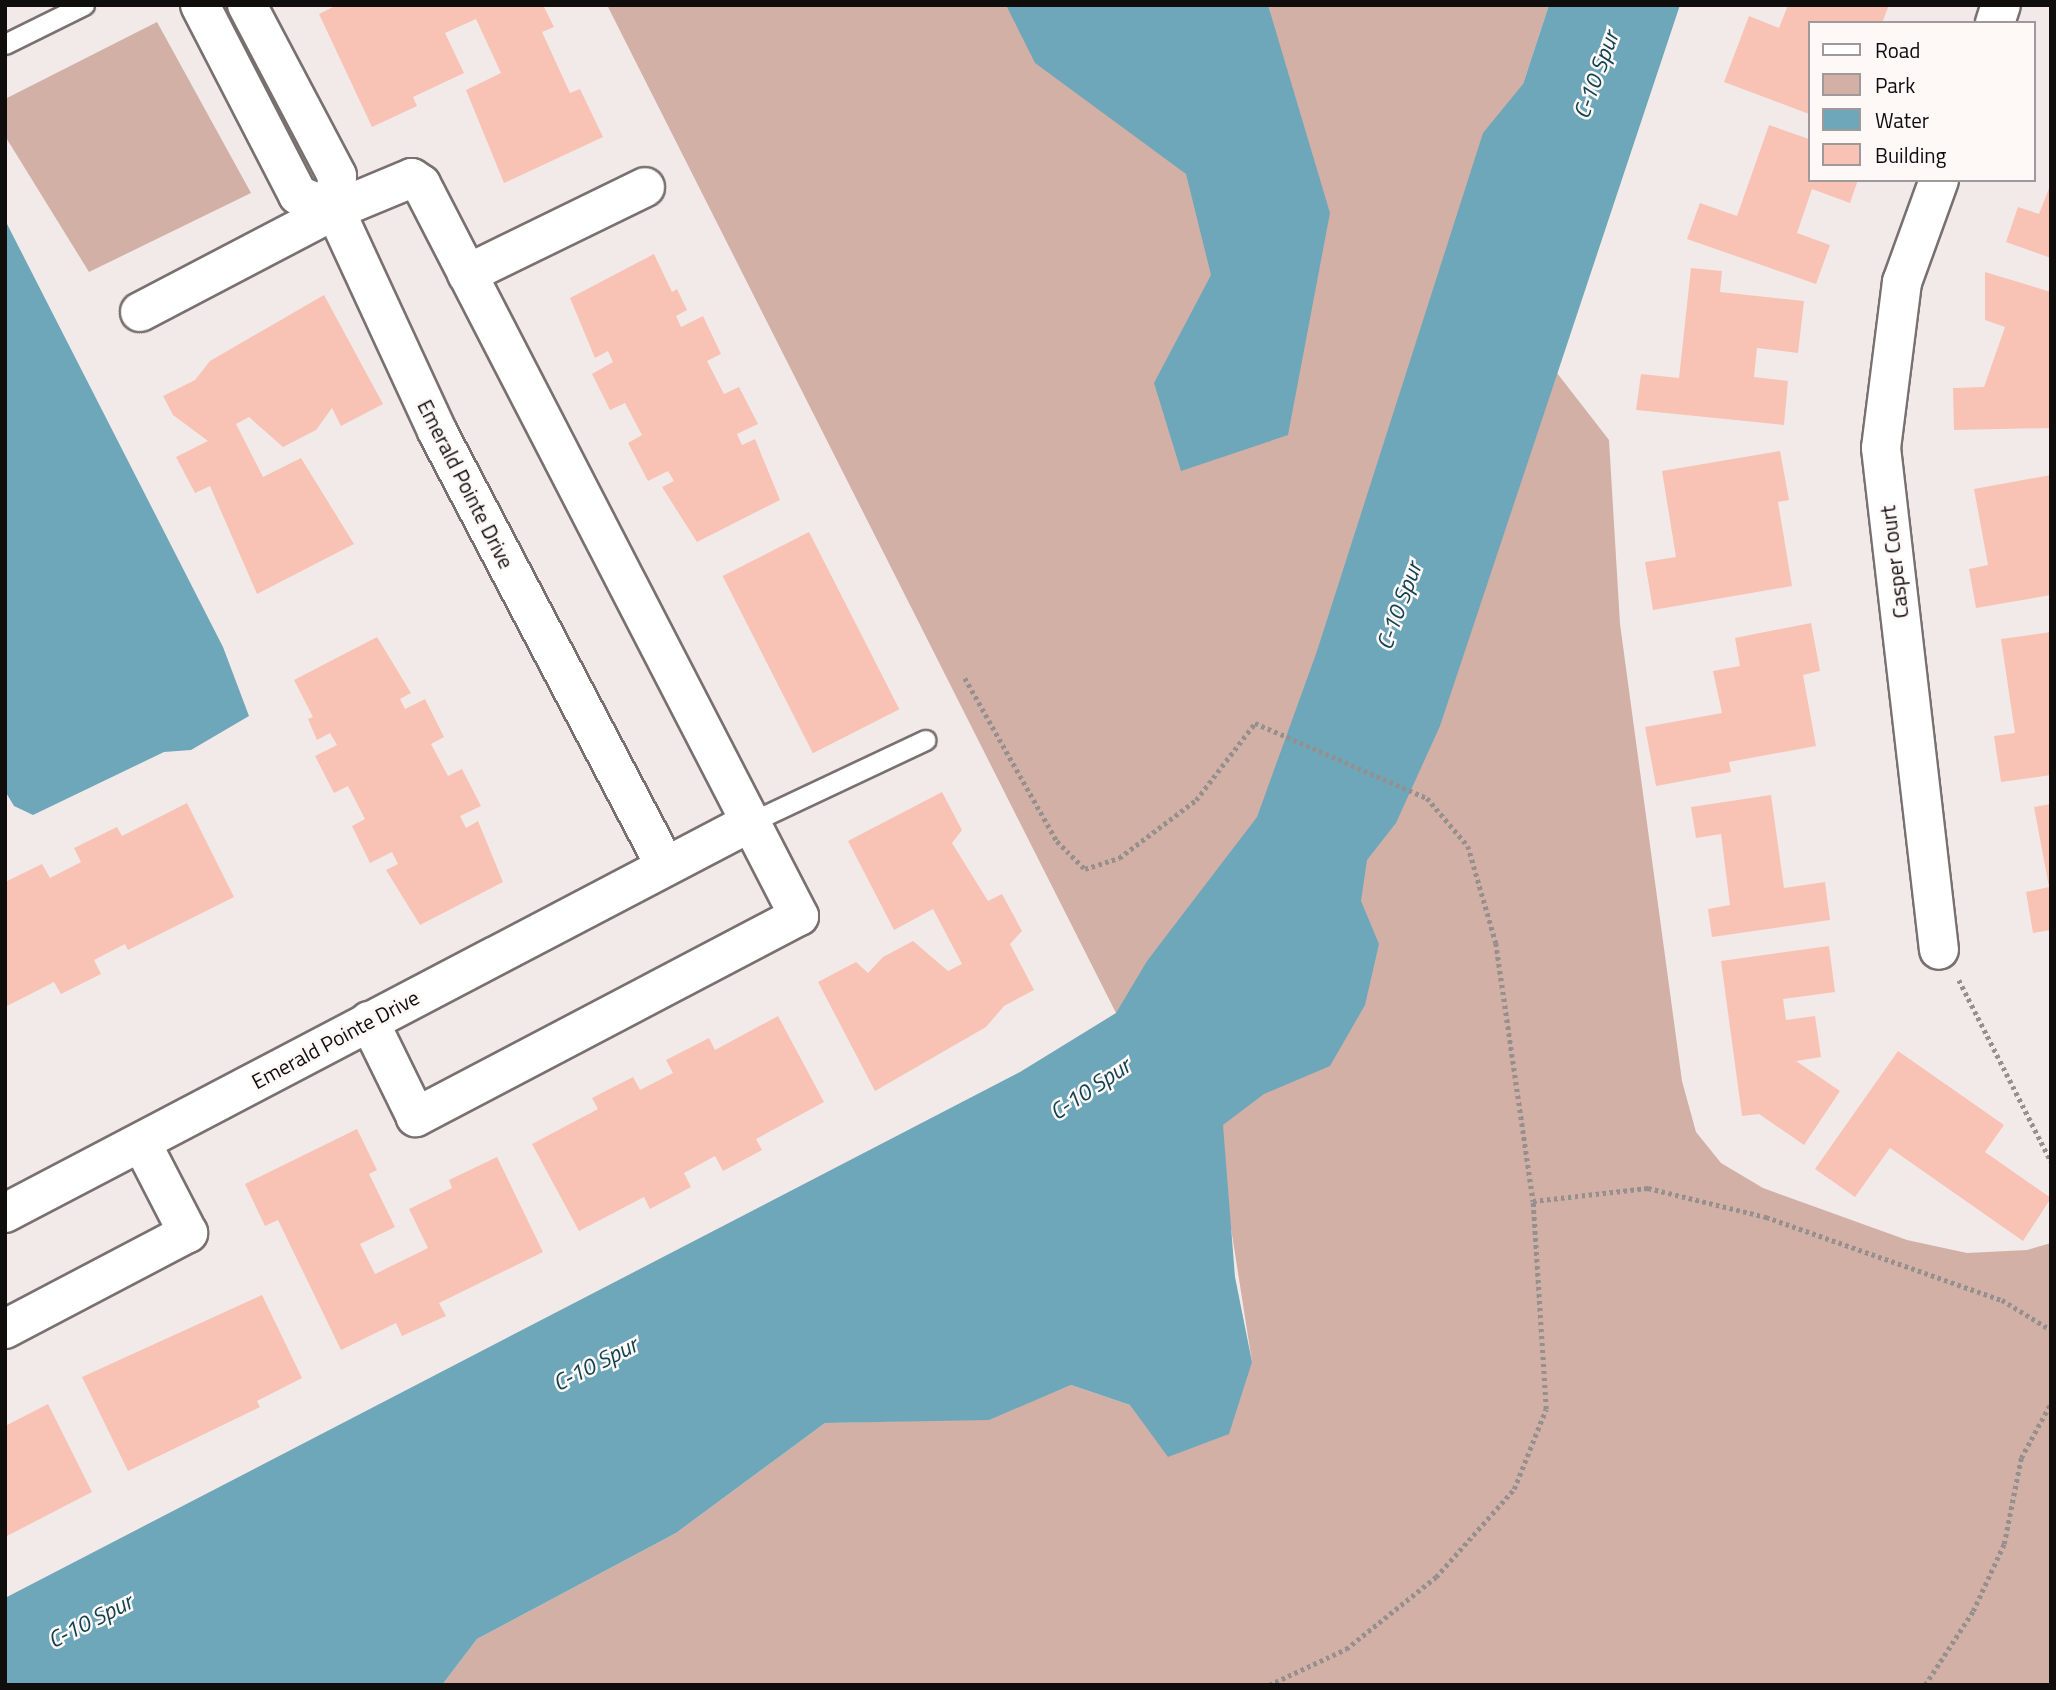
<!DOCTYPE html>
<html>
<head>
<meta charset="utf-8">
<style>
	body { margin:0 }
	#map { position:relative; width:2056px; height:1690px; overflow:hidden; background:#f2eae8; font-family:"Titillium Web",sans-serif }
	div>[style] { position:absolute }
	.green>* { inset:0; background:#d2b0a6 }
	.water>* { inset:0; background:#6fa7ba }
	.building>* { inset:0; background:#f8c3b4; transform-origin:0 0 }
	.path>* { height:4.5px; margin-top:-2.25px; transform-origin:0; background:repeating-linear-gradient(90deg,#958f8e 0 3.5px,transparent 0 7px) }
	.roads { filter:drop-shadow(2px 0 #78716f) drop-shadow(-2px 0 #78716f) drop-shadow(0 2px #78716f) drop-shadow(0 -2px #78716f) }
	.service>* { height:19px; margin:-9.5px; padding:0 9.5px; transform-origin:9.5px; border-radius:9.5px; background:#fff }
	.minor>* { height:38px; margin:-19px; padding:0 19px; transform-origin:19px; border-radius:19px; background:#fff }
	span { translate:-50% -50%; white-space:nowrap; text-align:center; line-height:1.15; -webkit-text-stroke:5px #fef8f6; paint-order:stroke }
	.street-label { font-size:21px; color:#100d0d }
	.water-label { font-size:23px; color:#104351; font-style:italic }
	.frame { position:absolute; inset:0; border:7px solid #100d0d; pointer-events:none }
	.legend { position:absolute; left:1808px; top:21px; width:228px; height:161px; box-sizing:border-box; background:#fef8f6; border:2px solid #9f9a99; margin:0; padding:9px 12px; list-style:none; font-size:21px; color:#100d0d }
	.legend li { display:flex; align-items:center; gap:14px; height:35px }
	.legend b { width:35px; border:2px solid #9f9a99 }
</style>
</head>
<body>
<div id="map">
	<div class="green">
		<i style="clip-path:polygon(607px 5px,1549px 5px,1523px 84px,1557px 373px,1609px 440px,1620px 624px,1682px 1081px,1696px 1132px,1721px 1163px,1763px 1188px,1907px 1240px,1967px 1253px,2027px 1250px,2051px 1243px,2051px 1685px,442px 1685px,477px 1639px,676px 1533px,825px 1423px,989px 1419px,1071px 1385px,1130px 1405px,1252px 1362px,1228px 1209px,1116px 1013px)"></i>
		<i style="clip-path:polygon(157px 22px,251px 193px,89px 272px,5px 136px,5px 99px)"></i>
	</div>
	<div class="water">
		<i style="clip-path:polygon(1006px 5px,1268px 5px,1330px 213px,1288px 435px,1181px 471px,1154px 383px,1211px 275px,1186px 174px,1035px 63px)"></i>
		<i style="clip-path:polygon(1549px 5px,1680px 5px,1440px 726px,1396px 823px,1367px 860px,1361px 901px,1379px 944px,1365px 1005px,1330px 1066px,1264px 1094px,1223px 1125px,1235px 1277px,1252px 1362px,1229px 1434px,1168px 1457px,1130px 1405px,1071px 1385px,989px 1420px,825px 1423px,676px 1533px,477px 1639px,442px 1685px,5px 1685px,5px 1598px,1020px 1072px,1116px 1013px,1147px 961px,1257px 817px,1317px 651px,1483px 133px,1523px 84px)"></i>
		<i style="clip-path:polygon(5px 220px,223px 647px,249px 716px,191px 750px,164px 752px,33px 815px,14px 806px,5px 791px)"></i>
	</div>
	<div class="building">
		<i style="clip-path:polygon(337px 5px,543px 5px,554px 27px,542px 32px,570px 93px,580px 89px,603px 137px,504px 183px,466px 90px,501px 73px,476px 19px,445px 33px,464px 73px,413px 97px,417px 106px,372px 127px,319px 14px)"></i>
		<i style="clip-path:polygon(1788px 5px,1889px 5px,1882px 23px,1809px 23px,1809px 114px,1724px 82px,1749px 16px,1779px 28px)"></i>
		<i style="clip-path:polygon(1769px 125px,1809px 139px,1809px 180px,1858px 180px,1850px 203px,1812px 189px,1797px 233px,1830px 245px,1816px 284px,1687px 239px,1700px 203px,1737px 216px)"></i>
		<i style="clip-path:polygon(2051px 183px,2051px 258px,2006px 242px,2018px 207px,2039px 214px)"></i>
		<i style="clip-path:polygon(654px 254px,672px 292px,677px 289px,687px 310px,676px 316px,681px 327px,703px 316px,721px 354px,707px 361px,724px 394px,739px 387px,758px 424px,737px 434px,742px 445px,755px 439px,780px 500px,697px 542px,662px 487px,674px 481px,668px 471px,648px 481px,628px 443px,642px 435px,625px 403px,610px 410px,592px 374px,613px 362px,608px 351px,595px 358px,570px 298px)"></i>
		<i style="clip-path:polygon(1691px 268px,1722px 271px,1720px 292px,1804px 301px,1798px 353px,1757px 348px,1754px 377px,1788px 381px,1784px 425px,1636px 410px,1641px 374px,1679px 378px)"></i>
		<i style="clip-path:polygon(1985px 272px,2051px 292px,2051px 428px,1954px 430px,1953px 388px,1984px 387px,2005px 327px,1985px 320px)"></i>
		<i style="clip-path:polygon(324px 295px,383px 404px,341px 426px,332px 408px,316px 430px,283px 447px,249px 417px,236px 424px,263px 477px,301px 458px,354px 544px,257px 594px,210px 486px,195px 493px,176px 457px,208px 441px,173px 415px,163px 396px,195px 380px,210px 361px)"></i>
		<i style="clip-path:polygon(1780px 451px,1789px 500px,1778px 502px,1792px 586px,1653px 610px,1645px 562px,1676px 557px,1662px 471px)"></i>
		<i style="clip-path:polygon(2051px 475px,2051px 595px,1976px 608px,1969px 569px,1988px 565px,1974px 489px)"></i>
		<i style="left:809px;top:532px;width:199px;height:97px;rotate:63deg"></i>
		<i style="clip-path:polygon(1811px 623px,1820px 671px,1803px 675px,1816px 746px,1729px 762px,1731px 772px,1656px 786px,1645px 727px,1722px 713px,1713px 671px,1740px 666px,1735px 638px)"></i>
		<i style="clip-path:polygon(2051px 632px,2051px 775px,2001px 782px,1994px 736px,2015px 733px,2001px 639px)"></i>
		<i style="clip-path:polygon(377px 637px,411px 693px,400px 699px,405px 709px,425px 699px,444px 737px,431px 744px,448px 776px,462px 769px,481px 806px,460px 816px,466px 828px,478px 821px,503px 882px,420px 925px,386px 870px,398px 864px,392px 852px,370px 863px,352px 826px,365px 819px,348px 786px,334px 793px,315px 756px,337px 745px,330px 733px,317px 740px,308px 719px,313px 717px,294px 680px)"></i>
		<i style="clip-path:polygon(942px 792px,962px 830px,952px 843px,988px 901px,1002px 894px,1022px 931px,1010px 944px,1034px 990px,1004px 1006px,986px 1027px,875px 1091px,818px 982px,856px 962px,868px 973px,883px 957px,913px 941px,948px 971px,962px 964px,933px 909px,894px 930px,848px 841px)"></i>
		<i style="clip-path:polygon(1771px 795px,1784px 888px,1825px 882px,1830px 920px,1712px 937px,1708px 909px,1730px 905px,1721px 834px,1696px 838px,1691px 807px)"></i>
		<i style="clip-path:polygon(187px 803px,234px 897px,128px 950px,125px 944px,94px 960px,101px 974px,61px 994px,54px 982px,5px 1007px,5px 882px,42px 864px,50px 878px,81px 862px,74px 848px,117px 827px,122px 836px)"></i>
		<i style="clip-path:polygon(2051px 804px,2051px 930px,2033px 933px,2026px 892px,2049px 887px,2034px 807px)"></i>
		<i style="clip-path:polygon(1829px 946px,1835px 992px,1783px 999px,1786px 1020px,1815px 1016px,1821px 1057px,1796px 1061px,1840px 1091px,1804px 1145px,1759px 1114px,1742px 1116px,1721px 961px)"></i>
		<i style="clip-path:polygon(778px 1016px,824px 1102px,756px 1139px,762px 1150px,723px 1171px,715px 1156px,684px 1173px,691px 1187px,650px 1209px,644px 1197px,579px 1231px,532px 1144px,598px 1109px,592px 1098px,633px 1077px,640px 1090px,673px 1073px,666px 1060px,709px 1038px,715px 1050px)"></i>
		<i style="clip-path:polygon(1898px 1051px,2004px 1125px,1985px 1152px,2051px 1198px,2023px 1241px,1890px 1148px,1855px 1197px,1815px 1169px)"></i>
		<i style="clip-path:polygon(357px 1129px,377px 1170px,369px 1174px,395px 1227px,360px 1244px,375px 1274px,428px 1248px,409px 1209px,452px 1188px,449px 1180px,497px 1157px,543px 1252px,439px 1303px,446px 1316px,402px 1336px,396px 1323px,341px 1350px,278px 1220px,265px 1226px,245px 1184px)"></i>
		<i style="clip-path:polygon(262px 1295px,302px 1378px,257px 1401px,260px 1407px,128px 1471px,82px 1377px)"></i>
		<i style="clip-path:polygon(48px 1404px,92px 1492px,5px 1537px,5px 1426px)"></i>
	</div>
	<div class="path">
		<i style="left:965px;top:678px;width:187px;rotate:60.6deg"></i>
		<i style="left:1057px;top:841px;width:40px;rotate:45deg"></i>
		<i style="left:1085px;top:869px;width:36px;rotate:-18deg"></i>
		<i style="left:1119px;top:858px;width:96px;rotate:-37deg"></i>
		<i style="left:1196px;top:800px;width:97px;rotate:-52.5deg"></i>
		<i style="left:1255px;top:723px;width:188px;rotate:23.6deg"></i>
		<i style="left:1427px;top:798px;width:63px;rotate:49.5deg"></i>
		<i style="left:1468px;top:846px;width:101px;rotate:73.9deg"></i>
		<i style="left:1496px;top:943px;width:261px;rotate:81.8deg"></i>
		<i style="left:1533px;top:1201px;width:116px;rotate:-6.4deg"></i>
		<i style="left:1648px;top:1188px;width:122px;rotate:13.8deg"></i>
		<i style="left:1766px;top:1217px;width:250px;rotate:19.4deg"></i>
		<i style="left:2002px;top:1300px;width:57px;rotate:31.5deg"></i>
		<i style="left:1959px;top:980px;width:203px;rotate:63.1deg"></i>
		<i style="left:1269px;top:1685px;width:85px;rotate:-25.1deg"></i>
		<i style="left:1346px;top:1649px;width:115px;rotate:-38.7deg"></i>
		<i style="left:1436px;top:1577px;width:118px;rotate:-48.4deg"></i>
		<i style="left:1514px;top:1489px;width:86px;rotate:-68.2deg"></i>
		<i style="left:1546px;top:1409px;width:208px;rotate:-93.6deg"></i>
		<i style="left:1925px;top:1685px;width:88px;rotate:-57deg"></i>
		<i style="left:1973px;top:1611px;width:74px;rotate:-65.2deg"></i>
		<i style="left:2004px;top:1544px;width:88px;rotate:-78.8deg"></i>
		<i style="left:2021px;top:1458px;width:63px;rotate:-61.4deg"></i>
	</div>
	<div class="roads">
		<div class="service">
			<i style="left:5px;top:44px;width:88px;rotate:-26.3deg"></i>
			<i style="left:749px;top:823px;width:195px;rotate:-25.2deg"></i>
		</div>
		<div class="minor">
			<i style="left:200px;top:5px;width:214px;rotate:62.7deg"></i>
			<i style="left:298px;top:195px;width:40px;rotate:22deg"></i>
			<i style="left:247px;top:5px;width:193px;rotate:62.2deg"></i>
			<i style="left:337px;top:176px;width:34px;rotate:93deg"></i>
			<i style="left:335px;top:210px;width:243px;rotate:65.2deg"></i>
			<i style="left:437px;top:431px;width:490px;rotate:62.3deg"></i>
			<i style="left:1995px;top:23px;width:19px;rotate:-72deg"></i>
			<i style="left:1939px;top:180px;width:109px;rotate:109.9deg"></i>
			<i style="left:1902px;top:282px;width:167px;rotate:97.2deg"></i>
			<i style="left:1881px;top:448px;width:505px;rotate:83.41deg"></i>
			<i style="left:467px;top:274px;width:198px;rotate:-26deg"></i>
			<i style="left:140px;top:312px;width:220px;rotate:-27.6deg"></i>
			<i style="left:335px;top:210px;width:83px;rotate:-22.6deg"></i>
			<i style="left:412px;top:178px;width:11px;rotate:34deg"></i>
			<i style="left:421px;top:184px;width:824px;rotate:62.69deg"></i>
			<i style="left:799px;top:916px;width:433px;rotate:152.3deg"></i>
			<i style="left:416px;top:1117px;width:107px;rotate:-116.1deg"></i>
			<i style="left:5px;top:1213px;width:840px;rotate:-27.66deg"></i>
			<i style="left:5px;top:1329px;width:207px;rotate:-27.7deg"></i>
			<i style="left:188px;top:1233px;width:102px;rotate:-117.3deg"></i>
		</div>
	</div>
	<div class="street-label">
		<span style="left:466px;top:484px;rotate:63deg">Emerald Pointe Drive</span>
		<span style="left:1894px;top:562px;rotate:-97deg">Casper Court</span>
		<span style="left:335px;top:1039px;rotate:-28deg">Emerald Pointe Drive</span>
	</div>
	<div class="water-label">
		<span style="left:1596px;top:75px;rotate:-70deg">C-10 Spur</span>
		<span style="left:1399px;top:606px;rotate:-70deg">C-10 Spur</span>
		<span style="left:1090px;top:1089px;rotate:-34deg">C-10 Spur</span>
		<span style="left:595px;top:1364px;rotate:-27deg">C-10 Spur</span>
		<span style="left:90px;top:1621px;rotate:-27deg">C-10 Spur</span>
	</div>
	<div class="frame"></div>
	<ul class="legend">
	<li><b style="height:9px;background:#fff"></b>Road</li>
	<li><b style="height:19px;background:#d2b0a6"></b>Park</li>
	<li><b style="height:19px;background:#6fa7ba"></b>Water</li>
	<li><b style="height:19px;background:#f8c3b4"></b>Building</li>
	</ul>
</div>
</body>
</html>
